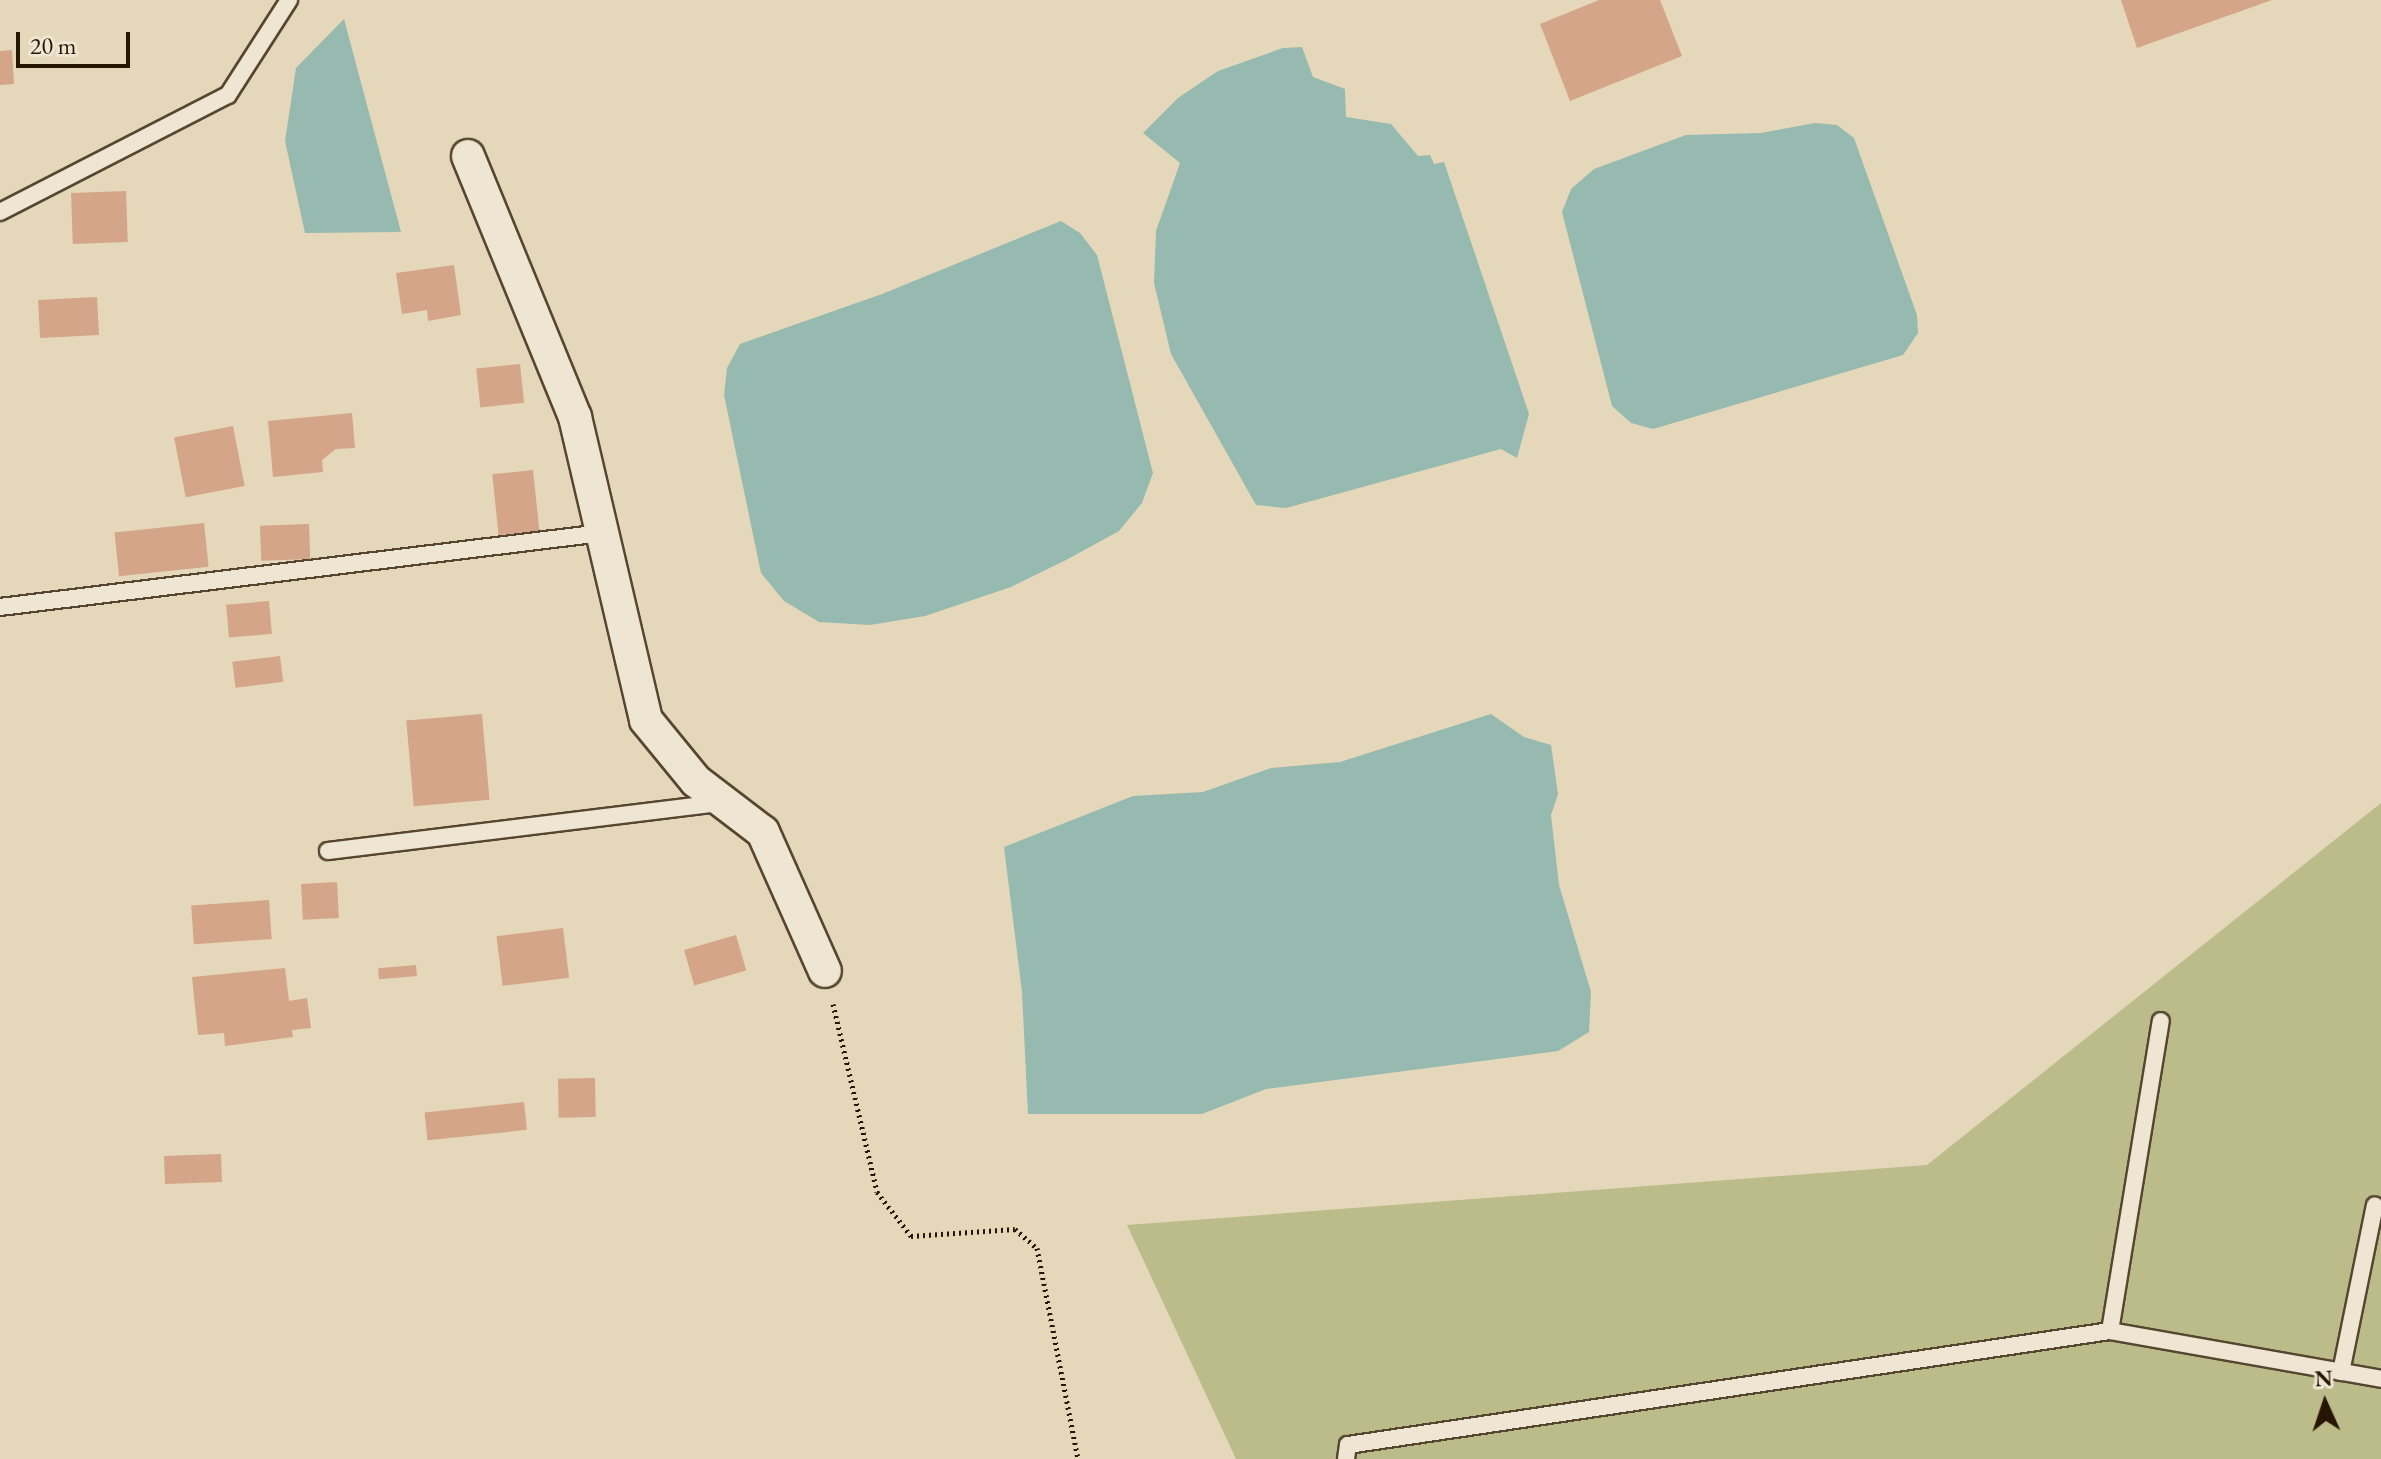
<!DOCTYPE html>
<html>
<head>
<meta charset="utf-8">
<style>
	body { margin:0 }
	#map { position:relative; width:2381px; height:1459px; overflow:hidden; background:#e5d7ba; font-family:"EB Garamond",serif }
	div>[style] { position:absolute }
	.green>* { inset:0; background:#bcbc8b }
	.water>* { inset:0; background:#96bab0 }
	.building>* { inset:0; background:#d4a588; transform-origin:0 0 }
	.path>* { height:5px; margin-top:-2.5px; transform-origin:0; background:repeating-linear-gradient(90deg,#261601 0 2px,transparent 0 6px) }
	.roads { filter:drop-shadow(2px 0 #56462f) drop-shadow(-2px 0 #56462f) drop-shadow(0 2px #56462f) drop-shadow(0 -2px #56462f) }
	.lane>* { height:16px; margin:-8px; padding:0 8px; transform-origin:8px; border-radius:8px; background:#eee5d2 }
	.street>* { height:32px; margin:-16px; padding:0 16px; transform-origin:16px; border-radius:16px; background:#eee5d2 }
	span { translate:-50% -50%; white-space:nowrap; text-align:center; line-height:1.15; -webkit-text-stroke:7px #eee5d2; paint-order:stroke }
	.north { position:absolute; left:2285px; top:1363px; width:80px; height:80px; -webkit-text-stroke:6px #eee5d2; paint-order:stroke; rotate:357deg; font-size:22px; font-weight:700; line-height:32px; text-align:center; color:#261601 }
	.north::after { content:''; display:block; margin:auto; width:28px; height:36px; background:#261601; clip-path:polygon(50% 0,100% 100%,50% 72%,0 100%) }
	.scale { position:absolute; left:16px; top:32px; width:114px; height:36px; box-sizing:border-box; border:4px solid #261601; border-top:0; padding-left:10px; font-size:24px; line-height:28px; white-space:nowrap; color:#261601; -webkit-text-stroke:6px #eee5d2; paint-order:stroke }
</style>
</head>
<body>
<div id="map">
	<div class="green">
		<i style="clip-path:polygon(2381px 803px,2381px 1459px,1236px 1459px,1127px 1225px,1927px 1165px)"></i>
	</div>
	<div class="water">
		<i style="clip-path:polygon(344px 19px,401px 232px,305px 233px,285px 141px,296px 68px)"></i>
		<i style="clip-path:polygon(1302px 47px,1313px 77px,1345px 89px,1346px 117px,1391px 124px,1418px 156px,1430px 155px,1434px 164px,1444px 162px,1529px 414px,1517px 458px,1501px 449px,1286px 508px,1256px 505px,1171px 354px,1154px 283px,1156px 231px,1180px 163px,1143px 133px,1178px 98px,1218px 71px,1283px 48px)"></i>
		<i style="clip-path:polygon(1815px 123px,1837px 125px,1854px 138px,1917px 315px,1918px 333px,1903px 355px,1653px 429px,1631px 423px,1612px 406px,1562px 212px,1571px 189px,1594px 169px,1686px 135px,1761px 133px)"></i>
		<i style="clip-path:polygon(1061px 221px,1080px 233px,1097px 255px,1153px 473px,1142px 503px,1119px 531px,1068px 559px,1011px 587px,925px 616px,870px 625px,819px 622px,784px 601px,761px 573px,724px 395px,727px 368px,740px 344px,882px 294px)"></i>
		<i style="clip-path:polygon(1491px 714px,1524px 737px,1551px 745px,1558px 794px,1551px 815px,1559px 885px,1591px 992px,1589px 1032px,1558px 1051px,1266px 1089px,1202px 1114px,1028px 1114px,1022px 992px,1004px 847px,1133px 796px,1203px 792px,1271px 768px,1340px 762px)"></i>
	</div>
	<div class="building">
		<i style="clip-path:polygon(1599px 0,1660px 0,1682px 56px,1570px 101px,1540px 24px)"></i>
		<i style="clip-path:polygon(2121px 0,2272px 0,2137px 48px)"></i>
		<i style="clip-path:polygon(12px 50px,14px 84px,0 85px,0 51px)"></i>
		<i style="left:126px;top:191px;width:51px;height:55px;rotate:88deg"></i>
		<i style="clip-path:polygon(454px 265px,461px 315px,428px 321px,427px 310px,402px 314px,396px 273px)"></i>
		<i style="left:97px;top:297px;width:38px;height:59px;rotate:87deg"></i>
		<i style="left:520px;top:364px;width:39px;height:44px;rotate:84deg"></i>
		<i style="clip-path:polygon(352px 413px,355px 448px,336px 449px,322px 460px,323px 472px,273px 477px,268px 421px)"></i>
		<i style="left:233px;top:426px;width:61px;height:60px;rotate:79deg"></i>
		<i style="left:533px;top:470px;width:61px;height:41px;rotate:84deg"></i>
		<i style="left:204px;top:523px;width:44px;height:90px;rotate:84deg"></i>
		<i style="left:309px;top:524px;width:35px;height:49px;rotate:88deg"></i>
		<i style="left:269px;top:601px;width:33px;height:43px;rotate:85deg"></i>
		<i style="left:280px;top:656px;width:26px;height:48px;rotate:83deg"></i>
		<i style="left:482px;top:714px;width:86px;height:76px;rotate:85deg"></i>
		<i style="left:337px;top:882px;width:36px;height:36px;rotate:87deg"></i>
		<i style="left:269px;top:900px;width:39px;height:78px;rotate:86deg"></i>
		<i style="left:563px;top:928px;width:50px;height:67px;rotate:83deg"></i>
		<i style="left:736px;top:935px;width:37px;height:54px;rotate:74deg"></i>
		<i style="left:416px;top:965px;width:11px;height:38px;rotate:85deg"></i>
		<i style="clip-path:polygon(285px 968px,289px 1001px,307px 998px,311px 1028px,292px 1030px,293px 1037px,225px 1046px,224px 1033px,198px 1035px,192px 977px)"></i>
		<i style="left:595px;top:1078px;width:39px;height:37px;rotate:89deg"></i>
		<i style="left:524px;top:1102px;width:28px;height:100px;rotate:84deg"></i>
		<i style="left:221px;top:1154px;width:28px;height:57px;rotate:88deg"></i>
	</div>
	<div class="path">
		<i style="left:833px;top:1004px;width:193px;rotate:76.8deg"></i>
		<i style="left:877px;top:1192px;width:56px;rotate:52.3deg"></i>
		<i style="left:911px;top:1236px;width:104px;rotate:-3.9deg"></i>
		<i style="left:1015px;top:1229px;width:29px;rotate:41deg"></i>
		<i style="left:1037px;top:1248px;width:215px;rotate:79deg"></i>
	</div>
	<div class="roads">
		<div class="lane">
			<i style="left:0;top:212px;width:256px;rotate:-27.2deg"></i>
			<i style="left:228px;top:95px;width:113px;rotate:-57.3deg"></i>
			<i style="left:0;top:607px;width:607px;rotate:-7.01deg"></i>
			<i style="left:328px;top:851px;width:394px;rotate:-7deg"></i>
			<i style="left:2110px;top:1331px;width:314px;rotate:-80.7deg"></i>
			<i style="left:2341px;top:1372px;width:170px;rotate:-78.5deg"></i>
			<i style="left:1346px;top:1459px;width:14px;rotate:-82deg"></i>
			<i style="left:1348px;top:1445px;width:770px;rotate:-8.51deg"></i>
			<i style="left:2110px;top:1331px;width:275px;rotate:10deg"></i>
		</div>
		<div class="street">
			<i style="left:468px;top:156px;width:282px;rotate:67.7deg"></i>
			<i style="left:575px;top:417px;width:311px;rotate:76.8deg"></i>
			<i style="left:646px;top:720px;width:79px;rotate:50.7deg"></i>
			<i style="left:696px;top:781px;width:84px;rotate:37.3deg"></i>
			<i style="left:763px;top:832px;width:152px;rotate:66deg"></i>
		</div>
	</div>
	<div class="north">N</div>
	<div class="scale">20 m</div>
</div>
</body>
</html>
